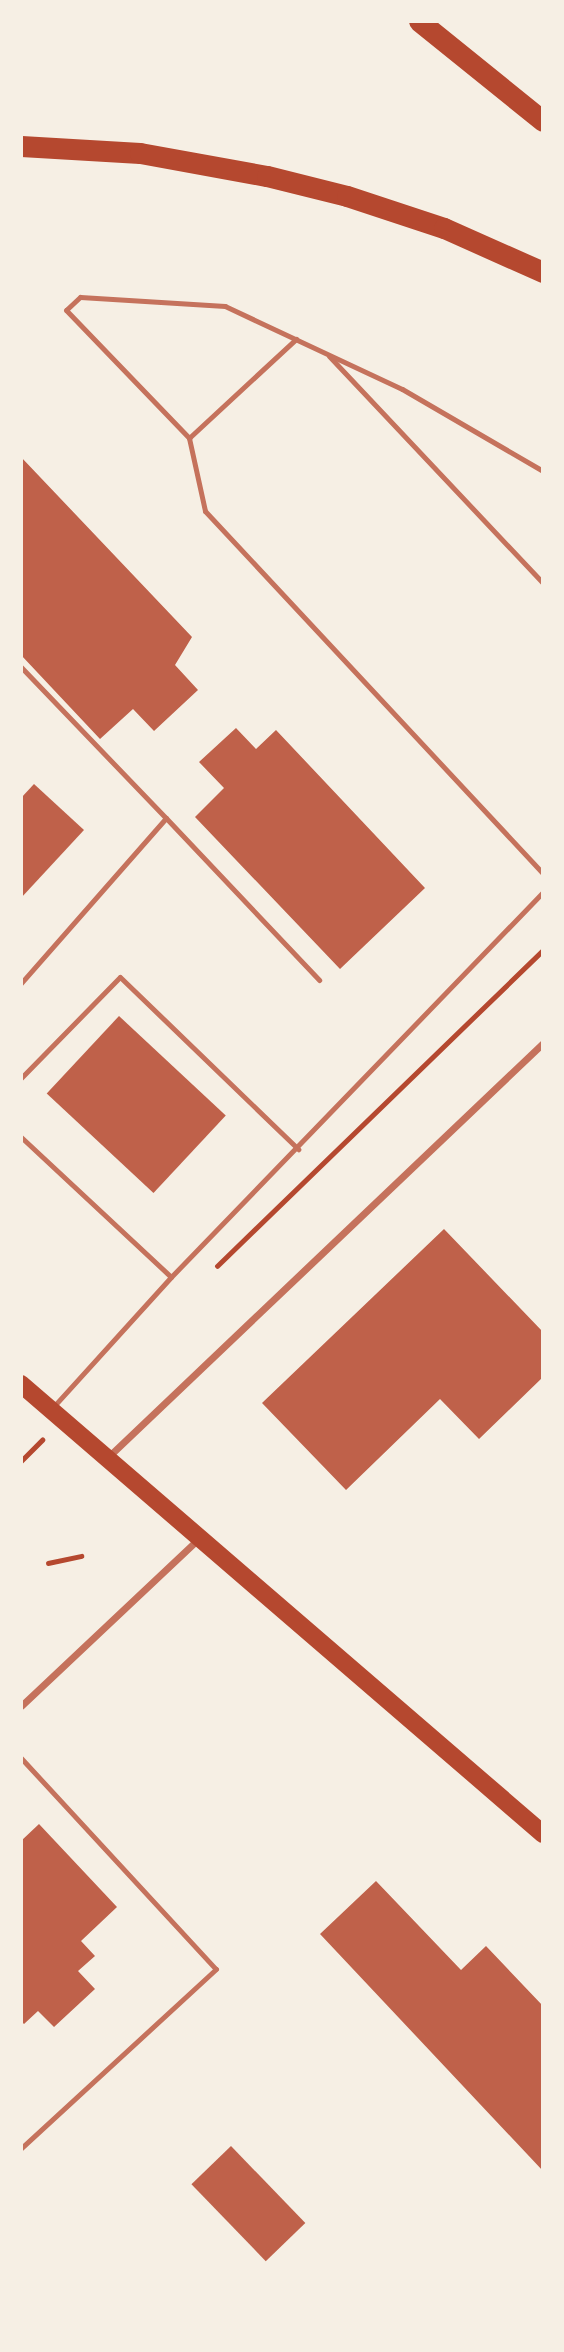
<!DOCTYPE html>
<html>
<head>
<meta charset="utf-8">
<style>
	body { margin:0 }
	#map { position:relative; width:564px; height:2352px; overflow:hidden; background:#f6efe4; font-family:Figtree,sans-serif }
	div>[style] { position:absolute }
	.building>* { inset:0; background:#bf614a; transform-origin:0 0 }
	.path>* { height:4.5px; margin:-2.25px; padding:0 2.25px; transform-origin:2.25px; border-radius:2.25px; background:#b5482f }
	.service>* { height:5px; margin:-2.5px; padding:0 2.5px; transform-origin:2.5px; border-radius:2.5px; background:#c5725c }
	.minor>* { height:7px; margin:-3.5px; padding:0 3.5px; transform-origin:3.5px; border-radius:3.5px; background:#c5725c }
	.primary>* { height:18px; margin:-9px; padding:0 9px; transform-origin:9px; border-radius:9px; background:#b5482f }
	.motorway>* { height:21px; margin:-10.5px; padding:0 10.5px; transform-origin:10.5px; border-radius:10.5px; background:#b5482f }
	span { translate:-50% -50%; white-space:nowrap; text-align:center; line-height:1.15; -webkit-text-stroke:7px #f6efe4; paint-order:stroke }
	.frame { position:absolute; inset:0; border:23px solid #f6efe4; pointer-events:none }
</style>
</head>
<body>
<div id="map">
	<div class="building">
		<i style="clip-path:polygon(21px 457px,192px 637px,175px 665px,198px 690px,154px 731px,133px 709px,100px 739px,21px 655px)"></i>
		<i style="clip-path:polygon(236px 728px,256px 749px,276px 730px,425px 888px,340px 969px,195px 817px,224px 788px,199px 762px)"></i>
		<i style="clip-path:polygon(34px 784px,84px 830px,21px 898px,21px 798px)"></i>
		<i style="left:119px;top:1016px;width:146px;height:106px;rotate:43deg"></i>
		<i style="clip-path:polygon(444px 1229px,543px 1332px,543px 1377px,479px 1439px,440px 1399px,346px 1490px,262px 1403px)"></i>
		<i style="clip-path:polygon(39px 1824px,117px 1907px,81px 1941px,95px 1956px,78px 1971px,95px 1989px,54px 2027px,38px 2011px,24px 2024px,21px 2021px,21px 1841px)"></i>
		<i style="clip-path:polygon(376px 1881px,461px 1970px,486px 1946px,543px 2006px,543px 2171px,320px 1934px)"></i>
		<i style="left:231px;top:2146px;width:107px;height:55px;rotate:46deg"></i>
	</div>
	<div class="path">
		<i style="left:217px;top:1266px;width:454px;rotate:-44.1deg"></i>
		<i style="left:21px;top:1461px;width:30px;rotate:-45deg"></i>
		<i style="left:48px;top:1563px;width:34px;rotate:-12deg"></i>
	</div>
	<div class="service">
		<i style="left:329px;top:356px;width:312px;rotate:46.7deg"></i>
		<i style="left:189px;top:438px;width:146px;rotate:-42.8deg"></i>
		<i style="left:543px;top:471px;width:163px;rotate:-149.8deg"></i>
		<i style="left:402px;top:389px;width:195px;rotate:-154.9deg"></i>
		<i style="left:225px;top:306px;width:145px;rotate:-176.4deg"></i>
		<i style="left:80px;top:297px;width:19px;rotate:137deg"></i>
		<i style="left:66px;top:310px;width:178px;rotate:46.1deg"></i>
		<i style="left:189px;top:438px;width:75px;rotate:77.6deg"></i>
		<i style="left:205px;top:511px;width:496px;rotate:47deg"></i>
		<i style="left:21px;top:667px;width:209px;rotate:46.2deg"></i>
		<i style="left:166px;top:818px;width:220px;rotate:131.3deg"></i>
		<i style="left:166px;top:818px;width:223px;rotate:46.6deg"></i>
		<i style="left:21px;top:1078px;width:141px;rotate:-45.6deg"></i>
		<i style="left:120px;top:977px;width:248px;rotate:44deg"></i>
		<i style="left:21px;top:1137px;width:205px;rotate:43deg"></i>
		<i style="left:171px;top:1277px;width:176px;rotate:132.2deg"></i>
		<i style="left:171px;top:1277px;width:535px;rotate:-45.98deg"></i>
		<i style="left:21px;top:1758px;width:287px;rotate:47.3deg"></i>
		<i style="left:216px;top:1969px;width:265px;rotate:137.4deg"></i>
	</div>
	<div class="minor">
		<i style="left:107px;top:1458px;width:602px;rotate:-43.59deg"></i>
		<i style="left:21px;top:1706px;width:245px;rotate:-43.3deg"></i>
	</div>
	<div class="primary">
		<i style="left:21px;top:1384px;width:689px;rotate:40.76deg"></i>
	</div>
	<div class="motorway">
		<i style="left:419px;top:21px;width:159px;rotate:38.9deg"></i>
		<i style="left:21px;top:146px;width:119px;rotate:3.4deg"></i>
		<i style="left:140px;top:153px;width:129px;rotate:10.3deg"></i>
		<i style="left:267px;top:176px;width:82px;rotate:14deg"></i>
		<i style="left:347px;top:196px;width:102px;rotate:18.3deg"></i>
		<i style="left:444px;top:228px;width:108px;rotate:24deg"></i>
	</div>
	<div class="frame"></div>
</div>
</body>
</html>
